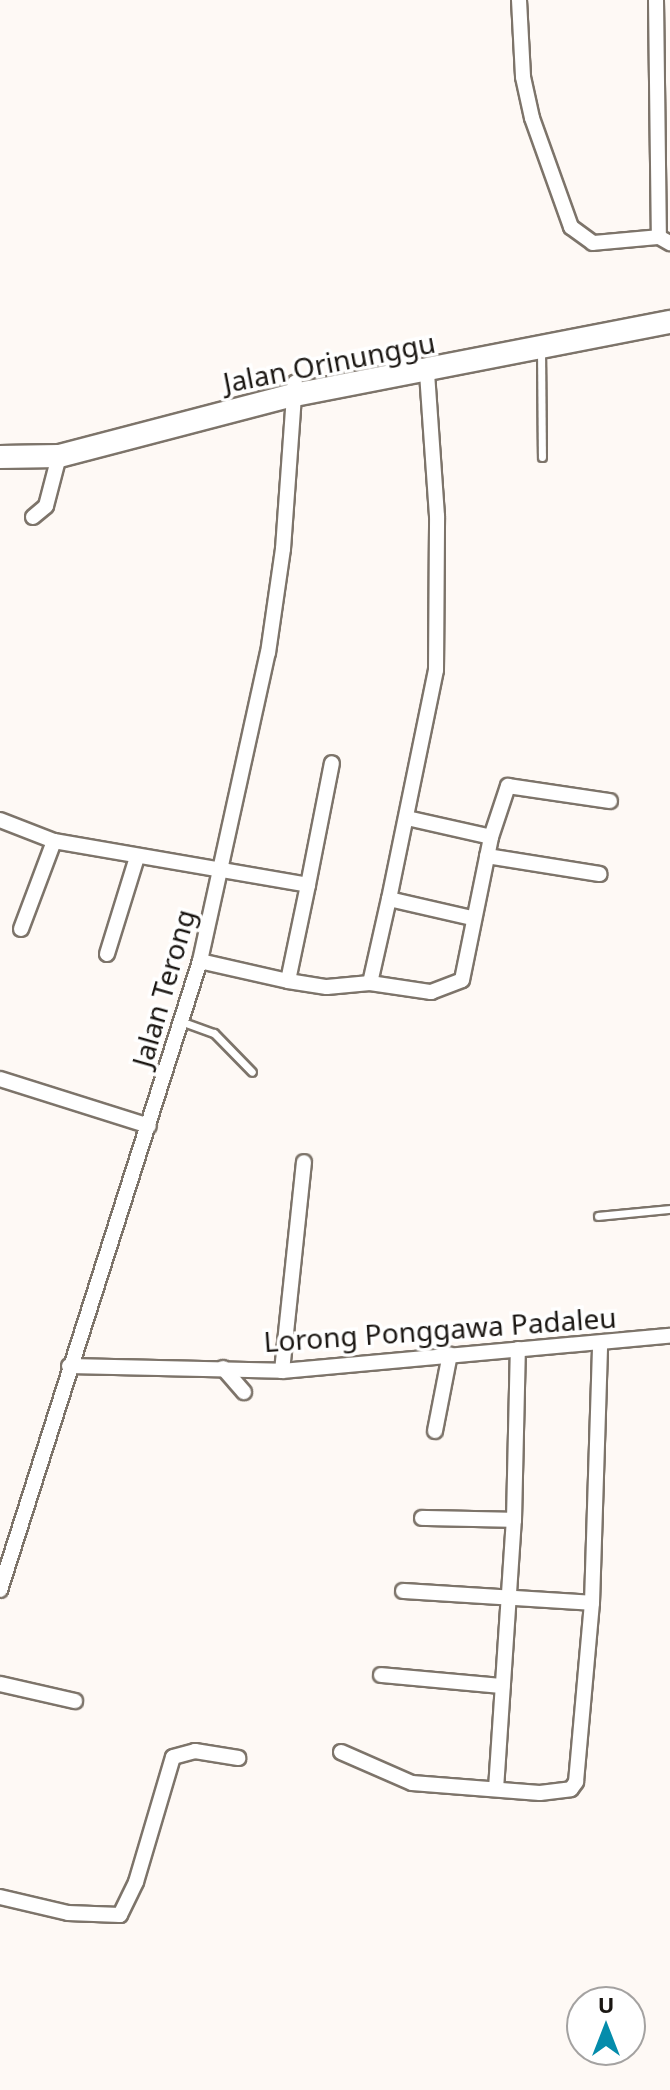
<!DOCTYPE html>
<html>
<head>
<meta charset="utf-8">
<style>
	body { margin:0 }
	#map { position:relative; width:670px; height:2090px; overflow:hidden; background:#fef9f5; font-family:"Noto Sans",sans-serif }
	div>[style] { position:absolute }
	.roads { filter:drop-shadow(2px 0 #7d746a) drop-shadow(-2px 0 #7d746a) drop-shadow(0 2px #7d746a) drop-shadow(0 -2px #7d746a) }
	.lane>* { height:7px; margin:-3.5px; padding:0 3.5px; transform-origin:3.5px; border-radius:3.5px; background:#fff }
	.street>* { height:14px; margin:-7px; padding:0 7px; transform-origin:7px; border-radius:7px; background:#fff }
	.secondary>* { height:22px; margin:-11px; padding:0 11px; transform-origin:11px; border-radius:11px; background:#fff }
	span { translate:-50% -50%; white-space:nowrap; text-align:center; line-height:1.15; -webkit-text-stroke:7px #fff; paint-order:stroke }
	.street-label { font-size:28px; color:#1b1713 }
	.north { position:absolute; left:566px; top:1986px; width:80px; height:80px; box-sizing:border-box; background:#fff; border:2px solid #a4a2a1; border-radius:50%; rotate:0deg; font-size:22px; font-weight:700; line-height:32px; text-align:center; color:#1b1713 }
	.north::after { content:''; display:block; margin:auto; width:28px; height:36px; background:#048cab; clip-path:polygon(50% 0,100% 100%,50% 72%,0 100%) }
</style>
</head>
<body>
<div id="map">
	<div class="roads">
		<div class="lane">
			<i style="left:541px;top:349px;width:108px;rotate:89.5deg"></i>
			<i style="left:183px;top:1022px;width:33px;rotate:20deg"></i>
			<i style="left:214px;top:1033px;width:54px;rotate:45.7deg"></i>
			<i style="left:598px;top:1216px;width:72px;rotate:-5.6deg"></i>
		</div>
		<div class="street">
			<i style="left:519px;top:0;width:77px;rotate:87deg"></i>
			<i style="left:523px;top:77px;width:42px;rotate:77.6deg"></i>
			<i style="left:532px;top:118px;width:116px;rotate:70.3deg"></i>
			<i style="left:571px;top:227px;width:27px;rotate:36deg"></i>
			<i style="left:593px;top:243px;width:66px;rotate:-5.2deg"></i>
			<i style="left:656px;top:0;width:237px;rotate:89.3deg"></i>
			<i style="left:659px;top:237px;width:13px;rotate:29deg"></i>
			<i style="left:33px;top:517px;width:17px;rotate:-40deg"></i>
			<i style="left:46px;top:506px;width:52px;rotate:-75.4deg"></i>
			<i style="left:407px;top:818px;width:86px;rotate:12.7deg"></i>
			<i style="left:0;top:820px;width:58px;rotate:21.3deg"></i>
			<i style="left:54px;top:841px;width:258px;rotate:9.8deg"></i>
			<i style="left:308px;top:885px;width:98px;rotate:101.8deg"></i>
			<i style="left:288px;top:981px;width:90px;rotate:-167.2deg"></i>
			<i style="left:487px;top:856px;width:114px;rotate:9.1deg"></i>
			<i style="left:308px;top:885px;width:124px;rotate:-78.9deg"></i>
			<i style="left:389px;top:899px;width:85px;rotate:12.9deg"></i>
			<i style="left:21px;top:929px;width:94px;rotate:-69.4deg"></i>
			<i style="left:107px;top:954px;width:102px;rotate:-72.8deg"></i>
			<i style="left:288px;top:981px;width:39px;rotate:9deg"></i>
			<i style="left:327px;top:987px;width:43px;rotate:-5.3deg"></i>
			<i style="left:370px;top:983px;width:86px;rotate:-77.3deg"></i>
			<i style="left:389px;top:899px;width:234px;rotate:-78.4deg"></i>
			<i style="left:436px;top:670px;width:154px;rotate:-89.6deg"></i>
			<i style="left:437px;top:516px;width:143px;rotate:-94deg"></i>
			<i style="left:370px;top:983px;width:62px;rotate:8.4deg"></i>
			<i style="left:431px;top:992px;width:33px;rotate:-21deg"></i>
			<i style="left:462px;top:980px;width:146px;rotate:-78.5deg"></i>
			<i style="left:491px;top:837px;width:54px;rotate:-71.6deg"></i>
			<i style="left:508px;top:786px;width:103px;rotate:8.4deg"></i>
			<i style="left:0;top:1079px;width:156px;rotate:17.5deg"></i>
			<i style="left:69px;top:1366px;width:213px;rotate:1.3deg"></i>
			<i style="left:282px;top:1371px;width:390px;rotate:-5.2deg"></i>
			<i style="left:223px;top:1368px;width:32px;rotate:49deg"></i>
			<i style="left:282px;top:1371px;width:210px;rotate:-84deg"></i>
			<i style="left:435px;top:1431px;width:78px;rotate:-79deg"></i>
			<i style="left:422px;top:1518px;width:92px;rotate:1.2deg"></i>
			<i style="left:0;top:1590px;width:660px;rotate:-72.36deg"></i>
			<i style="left:200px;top:961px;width:315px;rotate:-77.6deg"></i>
			<i style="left:268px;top:653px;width:105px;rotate:-81.8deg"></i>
			<i style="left:283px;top:549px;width:167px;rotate:-85.9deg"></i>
			<i style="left:403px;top:1591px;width:189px;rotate:3.6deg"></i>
			<i style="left:381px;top:1675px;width:122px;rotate:5.2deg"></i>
			<i style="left:0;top:1684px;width:77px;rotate:12.8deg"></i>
			<i style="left:341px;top:1752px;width:77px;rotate:23.6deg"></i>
			<i style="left:412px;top:1783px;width:128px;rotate:4.5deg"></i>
			<i style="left:540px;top:1793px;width:31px;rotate:-7deg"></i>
			<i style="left:571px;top:1789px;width:9px;rotate:-54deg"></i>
			<i style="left:576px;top:1782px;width:180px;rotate:-84.9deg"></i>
			<i style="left:592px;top:1603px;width:260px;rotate:-88.2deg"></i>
			<i style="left:496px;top:1789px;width:270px;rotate:-86.2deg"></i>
			<i style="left:514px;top:1520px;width:171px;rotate:-88.7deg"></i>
			<i style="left:0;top:1897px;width:70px;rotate:13.2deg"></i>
			<i style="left:68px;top:1913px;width:52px;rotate:2.2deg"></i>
			<i style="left:120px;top:1915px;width:37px;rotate:-64deg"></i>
			<i style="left:136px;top:1882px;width:130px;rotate:-73.5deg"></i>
			<i style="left:173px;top:1757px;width:23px;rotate:-15deg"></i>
			<i style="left:195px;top:1751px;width:44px;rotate:9.2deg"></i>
		</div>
		<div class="secondary">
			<i style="left:0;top:457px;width:59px;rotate:-1deg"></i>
			<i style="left:59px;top:456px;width:243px;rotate:-14.6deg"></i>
			<i style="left:294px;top:395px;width:383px;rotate:-11deg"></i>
		</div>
	</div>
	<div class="street-label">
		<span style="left:329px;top:362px;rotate:-11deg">Jalan Orinunggu</span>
		<span style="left:163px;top:988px;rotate:-74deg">Jalan Terong</span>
		<span style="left:440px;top:1329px;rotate:-4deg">Lorong Ponggawa Padaleu</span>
	</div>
	<div class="north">U</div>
</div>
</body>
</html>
